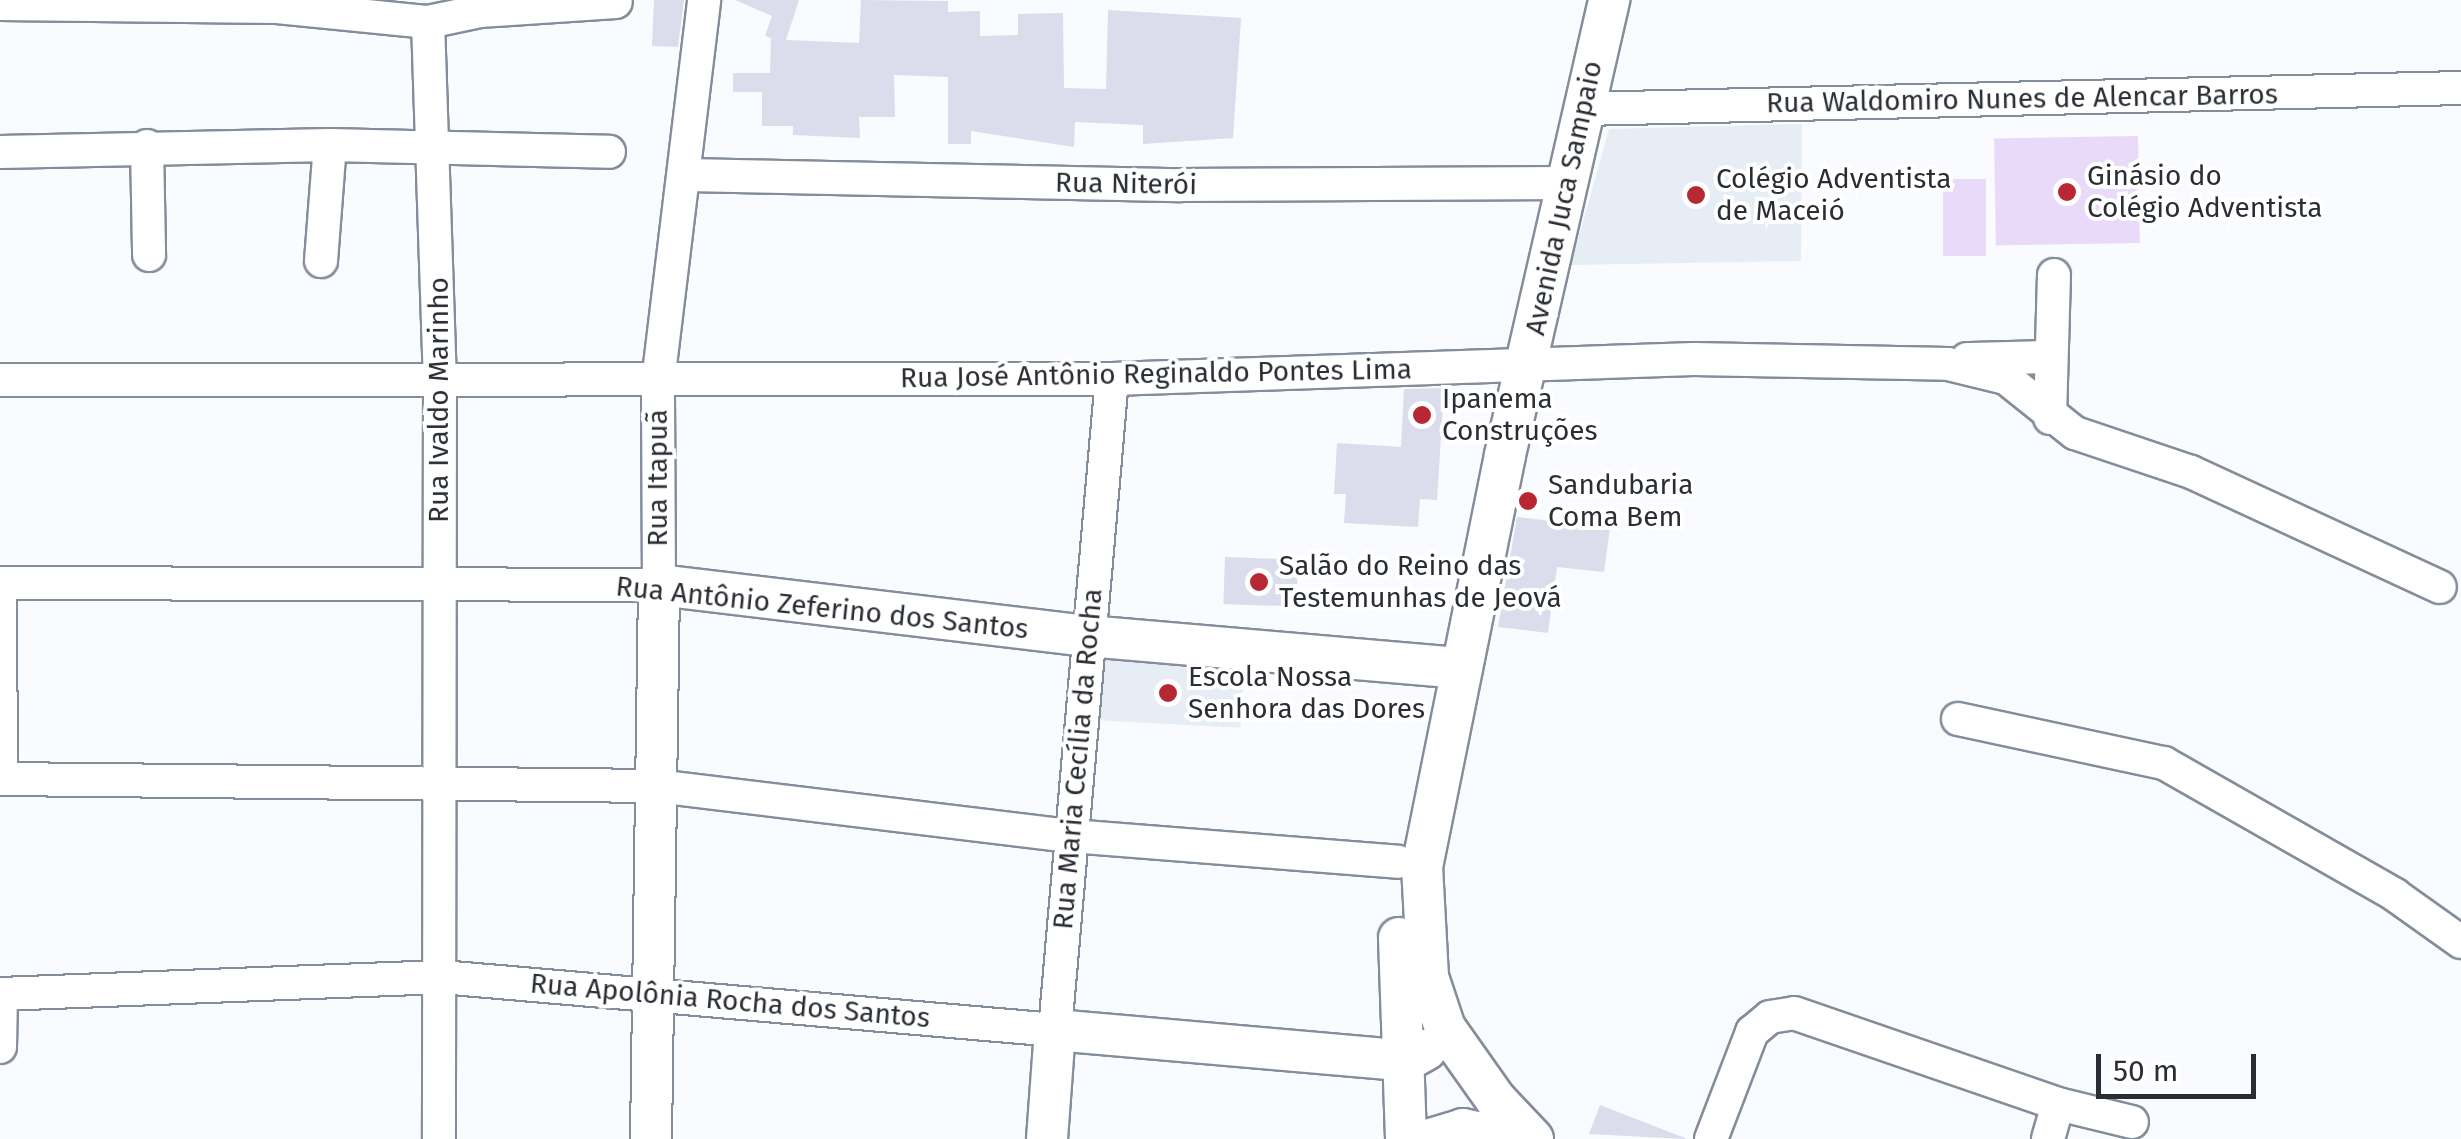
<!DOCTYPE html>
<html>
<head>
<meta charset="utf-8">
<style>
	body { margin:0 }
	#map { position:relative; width:2461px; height:1139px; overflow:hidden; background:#f9fbfe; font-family:"Fira Sans",sans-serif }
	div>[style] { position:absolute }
	.built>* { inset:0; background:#e7edf5; transform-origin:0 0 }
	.green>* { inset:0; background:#eadafa; transform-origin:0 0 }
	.building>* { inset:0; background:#dbdcec; transform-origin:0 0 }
	.roads { filter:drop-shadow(2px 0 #848d9a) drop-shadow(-2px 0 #848d9a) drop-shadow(0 2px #848d9a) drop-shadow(0 -2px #848d9a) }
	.minor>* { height:32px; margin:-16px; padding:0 16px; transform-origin:16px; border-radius:16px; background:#fff }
	.major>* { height:40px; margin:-20px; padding:0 20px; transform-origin:20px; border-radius:20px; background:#fff }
	.dots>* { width:28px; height:28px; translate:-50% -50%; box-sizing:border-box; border:5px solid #fff; border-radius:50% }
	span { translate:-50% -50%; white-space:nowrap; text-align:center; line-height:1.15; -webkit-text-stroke:8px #fff; paint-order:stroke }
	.street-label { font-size:28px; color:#2a2e34 }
	.poi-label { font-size:28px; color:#2a2e34 }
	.left { translate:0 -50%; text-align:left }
	.scale { position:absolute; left:2096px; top:1054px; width:160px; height:45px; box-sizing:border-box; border:5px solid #2a2e34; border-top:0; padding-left:12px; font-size:30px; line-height:35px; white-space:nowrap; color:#2a2e34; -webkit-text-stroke:8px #fff; paint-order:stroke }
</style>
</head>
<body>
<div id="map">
	<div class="built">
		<i style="clip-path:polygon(1802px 124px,1801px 261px,1571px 265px,1609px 129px)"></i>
		<i style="left:1096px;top:657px;width:148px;height:63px;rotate:3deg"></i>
	</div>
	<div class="green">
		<i style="left:2138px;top:136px;width:107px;height:144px;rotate:89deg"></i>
		<i style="left:1943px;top:179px;width:43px;height:77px"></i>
	</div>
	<div class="building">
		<i style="clip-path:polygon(654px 0,684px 0,678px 47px,652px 46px)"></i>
		<i style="clip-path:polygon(735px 0,799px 0,786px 40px,859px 43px,861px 0,948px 1px,948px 12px,980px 11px,980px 36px,1018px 35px,1018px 14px,1063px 13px,1064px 88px,1106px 89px,1108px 10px,1241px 18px,1233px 138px,1143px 144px,1143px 125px,1075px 122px,1074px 147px,971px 131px,971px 144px,948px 144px,948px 77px,894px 75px,895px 117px,859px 117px,860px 138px,793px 135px,793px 126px,762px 126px,762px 92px,733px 92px,733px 73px,770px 73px,771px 38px,765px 36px,772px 16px)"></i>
		<i style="clip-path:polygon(1444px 388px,1437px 500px,1420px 499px,1418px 527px,1344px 523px,1346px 494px,1334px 494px,1337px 443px,1401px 447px,1404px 389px)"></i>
		<i style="clip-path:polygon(1517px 517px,1610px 528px,1604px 572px,1557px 567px,1548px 633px,1498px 627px)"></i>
		<i style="left:1225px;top:557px;width:73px;height:47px;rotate:2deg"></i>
		<i style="clip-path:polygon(1600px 1105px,1685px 1138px,1685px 1139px,1589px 1134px)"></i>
	</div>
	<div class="roads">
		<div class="minor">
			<i style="left:0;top:4px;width:277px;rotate:0.6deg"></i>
			<i style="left:277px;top:7px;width:152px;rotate:5.7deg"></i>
			<i style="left:428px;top:22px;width:53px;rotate:-11.9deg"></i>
			<i style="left:480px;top:11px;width:136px;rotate:-3.8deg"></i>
			<i style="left:428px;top:22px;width:355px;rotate:88.1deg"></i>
			<i style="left:440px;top:377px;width:762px;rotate:90.08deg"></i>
			<i style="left:1583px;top:109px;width:878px;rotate:-1.37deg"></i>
			<i style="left:147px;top:146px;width:109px;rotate:88.9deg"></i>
			<i style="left:0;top:152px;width:330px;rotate:-1.2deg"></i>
			<i style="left:330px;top:145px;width:279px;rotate:1.4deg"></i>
			<i style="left:687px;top:175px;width:493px;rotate:1.2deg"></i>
			<i style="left:1180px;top:185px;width:386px;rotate:-0.3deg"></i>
			<i style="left:321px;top:261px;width:116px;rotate:-85.6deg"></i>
			<i style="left:1967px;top:359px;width:84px;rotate:-1.4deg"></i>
			<i style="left:0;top:380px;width:1112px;rotate:-0.05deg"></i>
			<i style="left:1112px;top:379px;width:582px;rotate:-1.97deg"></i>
			<i style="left:1694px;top:359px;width:254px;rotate:1.1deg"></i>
			<i style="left:1948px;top:364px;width:60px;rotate:13.6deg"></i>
			<i style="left:2006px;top:378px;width:88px;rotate:38.6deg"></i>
			<i style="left:2075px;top:433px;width:122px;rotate:18.6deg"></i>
			<i style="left:2191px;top:472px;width:274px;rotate:24.8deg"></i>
			<i style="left:2050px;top:418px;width:143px;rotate:-88.4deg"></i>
			<i style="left:0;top:583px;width:659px;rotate:0.17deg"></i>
			<i style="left:659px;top:585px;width:203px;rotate:-90.3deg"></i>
			<i style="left:658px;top:382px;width:385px;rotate:-83.1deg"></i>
			<i style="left:0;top:595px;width:184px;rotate:89.7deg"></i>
			<i style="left:1958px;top:719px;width:211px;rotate:12.1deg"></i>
			<i style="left:2164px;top:763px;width:266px;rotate:29.7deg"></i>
			<i style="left:2395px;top:895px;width:81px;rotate:35.5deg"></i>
			<i style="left:0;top:779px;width:657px;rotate:0.61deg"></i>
			<i style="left:657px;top:786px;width:417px;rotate:6.9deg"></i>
			<i style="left:1071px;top:836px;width:328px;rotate:4.5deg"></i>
			<i style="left:0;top:994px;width:441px;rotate:-2.2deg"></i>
			<i style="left:441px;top:977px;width:616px;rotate:4.93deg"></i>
			<i style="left:1055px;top:1030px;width:653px;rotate:-85deg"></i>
			<i style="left:0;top:1047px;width:53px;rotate:-88.9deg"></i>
			<i style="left:1711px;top:1139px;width:115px;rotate:-69deg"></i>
			<i style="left:1752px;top:1032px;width:23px;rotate:-40deg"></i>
			<i style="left:1770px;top:1017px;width:24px;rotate:-9deg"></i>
			<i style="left:1794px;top:1013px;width:279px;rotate:19deg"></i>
			<i style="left:2058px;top:1104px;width:76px;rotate:13.7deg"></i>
			<i style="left:2048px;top:1139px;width:36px;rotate:-74deg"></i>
		</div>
		<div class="major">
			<i style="left:1399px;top:938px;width:201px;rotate:88deg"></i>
			<i style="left:651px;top:1139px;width:554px;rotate:-89.17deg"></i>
			<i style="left:659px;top:585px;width:431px;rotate:6.8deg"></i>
			<i style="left:1087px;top:636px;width:376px;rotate:4.9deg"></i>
			<i style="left:1047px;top:1139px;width:109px;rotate:-85.8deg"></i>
			<i style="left:1055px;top:1030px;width:352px;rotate:5deg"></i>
			<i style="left:1406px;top:1061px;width:23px;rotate:-29deg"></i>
			<i style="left:1431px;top:1139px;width:34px;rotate:-17deg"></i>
			<i style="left:1463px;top:1129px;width:48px;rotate:12deg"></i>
			<i style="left:1533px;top:1139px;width:54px;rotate:-133.5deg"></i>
			<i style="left:1496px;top:1100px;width:88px;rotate:-125.3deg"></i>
			<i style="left:1445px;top:1028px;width:54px;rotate:-108.4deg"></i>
			<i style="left:1428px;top:977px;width:110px;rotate:-93.1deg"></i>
			<i style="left:1422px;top:867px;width:420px;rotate:-78.6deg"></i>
			<i style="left:1505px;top:455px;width:467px;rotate:-77.1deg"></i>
		</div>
	</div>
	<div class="dots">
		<i style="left:2067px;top:192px;background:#b82734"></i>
		<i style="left:1696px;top:195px;background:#b82734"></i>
		<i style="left:1422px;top:415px;background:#b82734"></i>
		<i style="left:1528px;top:501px;background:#b82734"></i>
		<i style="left:1259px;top:582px;background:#b82734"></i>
		<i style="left:1168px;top:693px;background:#b82734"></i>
	</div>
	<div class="street-label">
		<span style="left:2022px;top:99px;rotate:-1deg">Rua Waldomiro Nunes de Alencar Barros</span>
		<span style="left:1126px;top:184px;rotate:1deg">Rua Niterói</span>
		<span style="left:1564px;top:198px;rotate:-78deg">Avenida Juca Sampaio</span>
		<span style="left:1156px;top:374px;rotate:-1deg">Rua José Antônio Reginaldo Pontes Lima</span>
		<span style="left:439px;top:400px;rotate:-90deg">Rua Ivaldo Marinho</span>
		<span style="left:658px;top:478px;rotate:-90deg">Rua Itapuã</span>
		<span style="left:822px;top:608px;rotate:6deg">Rua Antônio Zeferino dos Santos</span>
		<span style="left:1078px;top:759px;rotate:-85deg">Rua Maria Cecília da Rocha</span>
		<span style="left:730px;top:1001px;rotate:5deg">Rua Apolônia Rocha dos Santos</span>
	</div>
	<div class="poi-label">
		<span class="left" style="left:2087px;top:192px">Ginásio do<br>Colégio Adventista</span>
		<span class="left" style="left:1716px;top:195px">Colégio Adventista<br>de Maceió</span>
		<span class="left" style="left:1442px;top:415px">Ipanema<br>Construções</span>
		<span class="left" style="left:1548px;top:501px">Sandubaria<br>Coma Bem</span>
		<span class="left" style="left:1279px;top:582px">Salão do Reino das<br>Testemunhas de Jeová</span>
		<span class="left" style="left:1188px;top:693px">Escola Nossa<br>Senhora das Dores</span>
	</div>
	<div class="scale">50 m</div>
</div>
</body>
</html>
